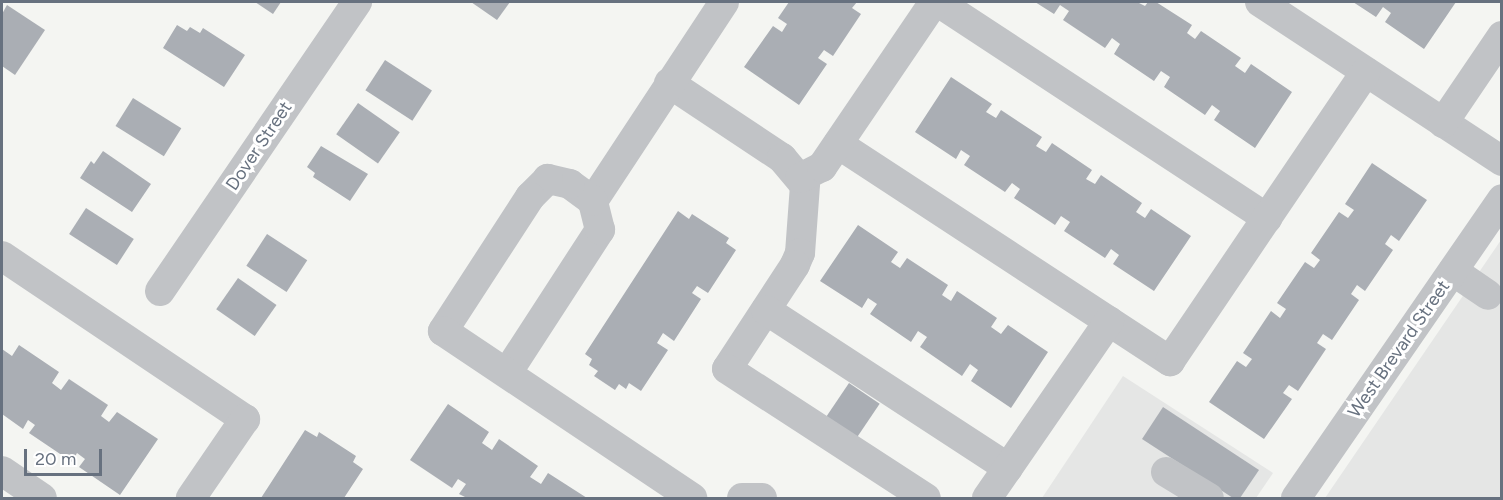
<!DOCTYPE html>
<html>
<head>
<meta charset="utf-8">
<style>
	body { margin:0 }
	#map { position:relative; width:1503px; height:500px; overflow:hidden; background:#f4f5f2; font-family:Figtree,sans-serif }
	div>[style] { position:absolute }
	.built>* { inset:0; background:#e5e6e5 }
	.building>* { inset:0; background:#aaaeb4; transform-origin:0 0 }
	.minor>* { height:30px; margin:-15px; padding:0 15px; transform-origin:15px; border-radius:15px; background:#c1c3c6 }
	span { translate:-50% -50%; white-space:nowrap; text-align:center; line-height:1.15; -webkit-text-stroke:6px #fff; paint-order:stroke }
	.street-label { font-size:18px; color:#67717f }
	.frame { position:absolute; inset:0; border:3px solid #67717f; pointer-events:none }
	.scale { position:absolute; left:24px; top:449px; width:78px; height:27px; box-sizing:border-box; border:3px solid #67717f; border-top:0; padding-left:8px; font-size:18px; line-height:21px; white-space:nowrap; color:#67717f; -webkit-text-stroke:4px #fff; paint-order:stroke }
</style>
</head>
<body>
<div id="map">
	<div class="built">
		<i style="clip-path:polygon(1501px 240px,1501px 498px,1325px 498px)"></i>
		<i style="clip-path:polygon(1123px 376px,1273px 473px,1256px 498px,1042px 498px)"></i>
	</div>
	<div class="building">
		<i style="clip-path:polygon(255px 2px,281px 2px,273px 14px)"></i>
		<i style="clip-path:polygon(471px 2px,510px 2px,497px 20px)"></i>
		<i style="clip-path:polygon(789px 2px,857px 2px,852px 8px,861px 14px,833px 56px,824px 50px,818px 58px,827px 64px,799px 105px,744px 67px,773px 26px,782px 32px,787px 24px,778px 18px)"></i>
		<i style="clip-path:polygon(1035px 2px,1137px 2px,1145px 6px,1148px 2px,1156px 2px,1192px 25px,1187px 33px,1195px 39px,1201px 31px,1241px 58px,1235px 66px,1245px 73px,1251px 64px,1292px 92px,1255px 148px,1214px 120px,1220px 111px,1212px 105px,1205px 115px,1164px 87px,1170px 77px,1161px 71px,1154px 81px,1114px 54px,1120px 44px,1112px 38px,1105px 48px,1063px 20px,1069px 11px,1060px 5px,1054px 14px)"></i>
		<i style="clip-path:polygon(1353px 2px,1456px 2px,1424px 49px,1385px 22px,1391px 13px,1383px 7px,1376px 17px)"></i>
		<i style="clip-path:polygon(7px 5px,45px 30px,15px 75px,2px 66px,2px 14px)"></i>
		<i style="clip-path:polygon(177px 25px,187px 31px,190px 27px,200px 33px,203px 28px,245px 55px,224px 87px,163px 48px)"></i>
		<i style="left:385px;top:60px;width:56px;height:36px;rotate:33deg"></i>
		<i style="clip-path:polygon(951px 77px,992px 104px,986px 112px,996px 118px,1001px 110px,1042px 137px,1036px 146px,1046px 152px,1052px 143px,1092px 170px,1086px 179px,1095px 184px,1101px 175px,1142px 203px,1136px 212px,1145px 218px,1151px 209px,1191px 236px,1154px 291px,1113px 264px,1119px 255px,1111px 249px,1105px 258px,1064px 231px,1070px 222px,1061px 216px,1055px 225px,1014px 198px,1020px 189px,1012px 183px,1005px 192px,964px 165px,970px 156px,961px 150px,956px 159px,915px 132px)"></i>
		<i style="left:133px;top:98px;width:57px;height:33px;rotate:32deg"></i>
		<i style="left:358px;top:103px;width:51px;height:38px;rotate:35deg"></i>
		<i style="clip-path:polygon(321px 146px,368px 174px,350px 201px,313px 177px,315px 173px,307px 167px)"></i>
		<i style="clip-path:polygon(103px 151px,151px 184px,132px 212px,80px 178px,91px 161px,94px 164px)"></i>
		<i style="clip-path:polygon(1372px 163px,1427px 200px,1399px 241px,1391px 235px,1385px 244px,1393px 250px,1365px 291px,1357px 285px,1351px 294px,1359px 300px,1332px 340px,1323px 334px,1317px 343px,1326px 349px,1298px 391px,1289px 385px,1283px 393px,1292px 399px,1264px 439px,1209px 402px,1237px 361px,1246px 367px,1252px 359px,1243px 353px,1271px 311px,1280px 318px,1286px 309px,1277px 303px,1305px 262px,1314px 268px,1320px 260px,1311px 253px,1339px 212px,1348px 218px,1354px 210px,1345px 204px)"></i>
		<i style="left:86px;top:208px;width:57px;height:31px;rotate:33deg"></i>
		<i style="clip-path:polygon(678px 211px,689px 219px,692px 214px,729px 238px,726px 243px,736px 250px,708px 293px,697px 286px,692px 293px,701px 299px,674px 341px,663px 333px,657px 343px,668px 350px,641px 391px,629px 383px,626px 389px,619px 384px,615px 390px,594px 376px,598px 371px,589px 365px,592px 359px,585px 354px)"></i>
		<i style="clip-path:polygon(858px 225px,898px 252px,891px 262px,900px 268px,907px 258px,948px 285px,942px 295px,951px 301px,957px 291px,997px 318px,991px 327px,1001px 334px,1008px 325px,1048px 352px,1011px 408px,971px 381px,978px 370px,970px 364px,962px 376px,920px 347px,927px 337px,918px 331px,911px 342px,870px 314px,877px 304px,868px 298px,862px 308px,820px 281px)"></i>
		<i style="left:267px;top:234px;width:48px;height:38px;rotate:33deg"></i>
		<i style="left:238px;top:278px;width:47px;height:38px;rotate:35deg"></i>
		<i style="clip-path:polygon(19px 345px,59px 372px,52px 383px,61px 390px,69px 379px,108px 405px,101px 416px,109px 422px,117px 412px,158px 439px,120px 495px,79px 467px,85px 459px,77px 453px,72px 462px,29px 433px,35px 425px,28px 420px,23px 429px,2px 414px,2px 349px,12px 356px)"></i>
		<i style="left:849px;top:383px;width:37px;height:41px;rotate:34deg"></i>
		<i style="clip-path:polygon(448px 404px,489px 432px,482px 443px,492px 450px,499px 439px,538px 466px,530px 477px,541px 484px,548px 473px,587px 498px,467px 498px,459px 494px,466px 484px,458px 479px,452px 488px,410px 460px)"></i>
		<i style="clip-path:polygon(1163px 407px,1259px 470px,1240px 498px,1233px 498px,1142px 439px)"></i>
		<i style="clip-path:polygon(305px 430px,317px 437px,319px 432px,356px 456px,353px 462px,363px 469px,344px 498px,261px 498px)"></i>
	</div>
	<div class="minor">
		<i style="left:938px;top:2px;width:394px;rotate:33.3deg"></i>
		<i style="left:1260px;top:2px;width:290px;rotate:33.3deg"></i>
		<i style="left:669px;top:83px;width:136px;rotate:33.6deg"></i>
		<i style="left:782px;top:158px;width:35px;rotate:50deg"></i>
		<i style="left:805px;top:185px;width:68px;rotate:94.2deg"></i>
		<i style="left:800px;top:253px;width:13px;rotate:113deg"></i>
		<i style="left:795px;top:265px;width:124px;rotate:123.2deg"></i>
		<i style="left:727px;top:369px;width:237px;rotate:33deg"></i>
		<i style="left:1443px;top:123px;width:105px;rotate:-55.9deg"></i>
		<i style="left:838px;top:144px;width:397px;rotate:33.2deg"></i>
		<i style="left:1170px;top:361px;width:349px;rotate:-55.9deg"></i>
		<i style="left:800px;top:178px;width:25px;rotate:-27deg"></i>
		<i style="left:822px;top:167px;width:199px;rotate:-55.8deg"></i>
		<i style="left:593px;top:201px;width:238px;rotate:-56.6deg"></i>
		<i style="left:2px;top:256px;width:293px;rotate:33.9deg"></i>
		<i style="left:245px;top:419px;width:96px;rotate:124.4deg"></i>
		<i style="left:1453px;top:271px;width:42px;rotate:34.4deg"></i>
		<i style="left:160px;top:291px;width:350px;rotate:-55.7deg"></i>
		<i style="left:766px;top:310px;width:289px;rotate:33.1deg"></i>
		<i style="left:507px;top:373px;width:171px;rotate:-57deg"></i>
		<i style="left:600px;top:230px;width:30px;rotate:-104deg"></i>
		<i style="left:593px;top:201px;width:29px;rotate:-144deg"></i>
		<i style="left:570px;top:184px;width:23px;rotate:-167deg"></i>
		<i style="left:548px;top:179px;width:25px;rotate:135deg"></i>
		<i style="left:530px;top:197px;width:160px;rotate:123deg"></i>
		<i style="left:443px;top:331px;width:300px;rotate:33.8deg"></i>
		<i style="left:2px;top:471px;width:48px;rotate:34deg"></i>
		<i style="left:1166px;top:472px;width:50px;rotate:31.2deg"></i>
		<i style="left:742px;top:498px;width:20px"></i>
		<i style="left:987px;top:498px;width:215px;rotate:-55.4deg"></i>
		<i style="left:1296px;top:498px;width:363px;rotate:-55.4deg"></i>
	</div>
	<div class="street-label">
		<span style="left:259px;top:146px;rotate:-56deg">Dover Street</span>
		<span style="left:1399px;top:349px;rotate:-55deg">West Brevard Street</span>
	</div>
	<div class="frame"></div>
	<div class="scale">20 m</div>
</div>
</body>
</html>
